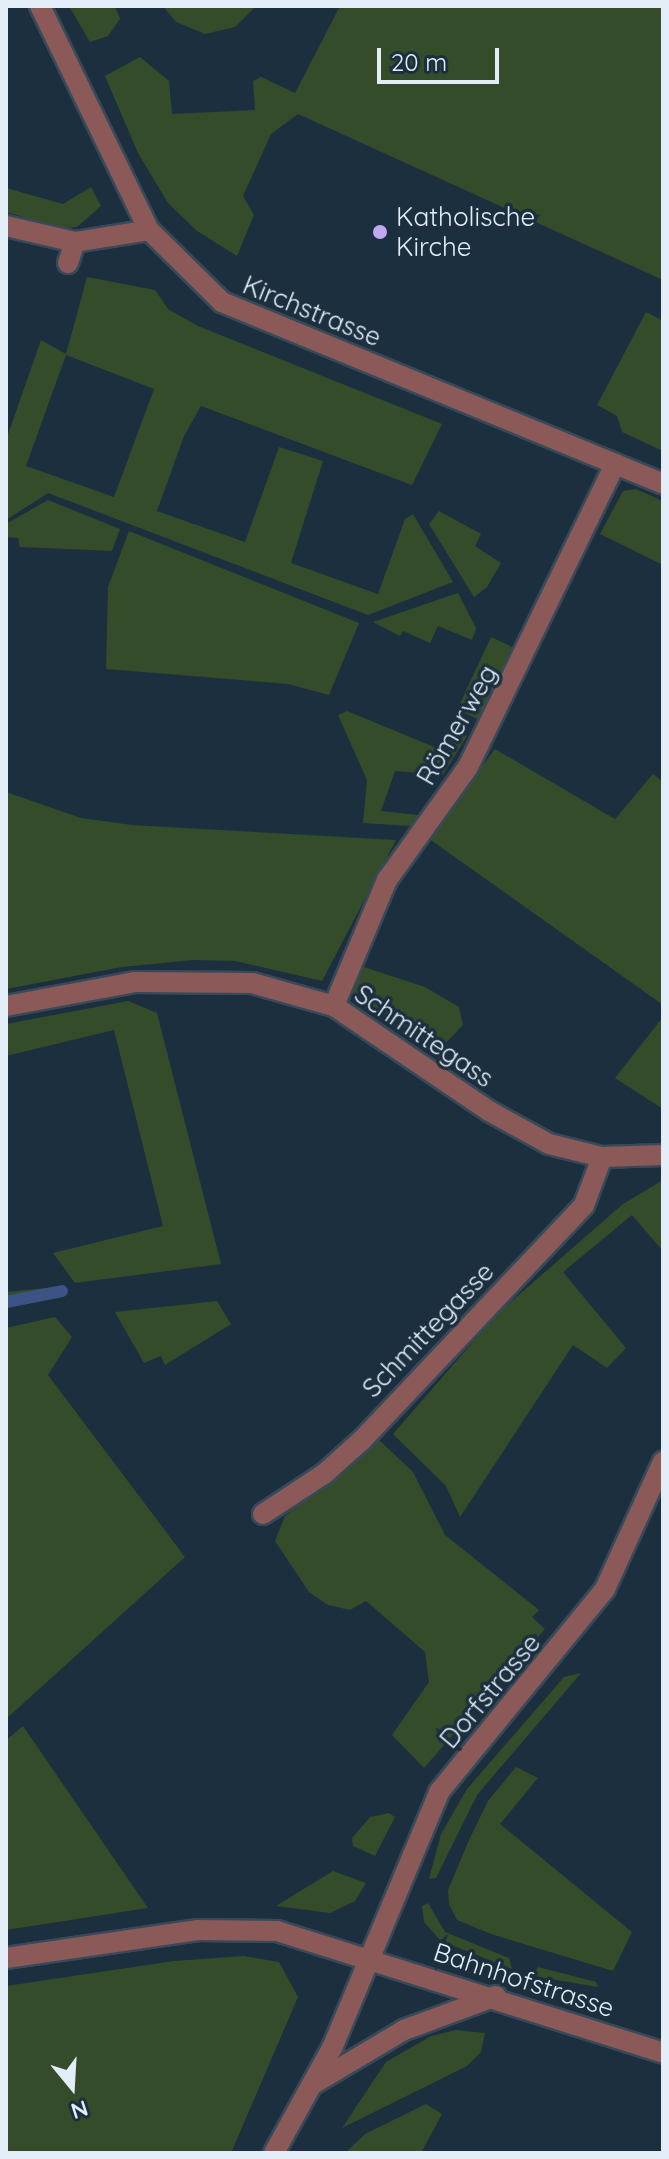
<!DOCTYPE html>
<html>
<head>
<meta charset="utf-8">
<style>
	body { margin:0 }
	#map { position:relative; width:669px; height:2159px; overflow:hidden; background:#1c2f3f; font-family:Quicksand,sans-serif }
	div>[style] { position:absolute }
	.green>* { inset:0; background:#344c2a; transform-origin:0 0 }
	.stream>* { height:12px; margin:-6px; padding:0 6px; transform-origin:6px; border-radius:6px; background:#3c5485 }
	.roads { filter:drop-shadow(2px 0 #384a59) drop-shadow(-2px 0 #384a59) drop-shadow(0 2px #384a59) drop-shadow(0 -2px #384a59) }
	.minor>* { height:20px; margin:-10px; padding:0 10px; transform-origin:10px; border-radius:10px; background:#8b5957 }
	.dots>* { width:22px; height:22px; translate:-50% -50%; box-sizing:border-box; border:4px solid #1c2f3f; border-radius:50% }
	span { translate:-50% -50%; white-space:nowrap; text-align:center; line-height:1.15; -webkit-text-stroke:7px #1c2f3f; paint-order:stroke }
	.poi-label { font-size:26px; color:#e2edf8 }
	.left { translate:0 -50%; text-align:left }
	.street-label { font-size:26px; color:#e2edf8 }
	.frame { position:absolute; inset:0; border:8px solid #e2edf8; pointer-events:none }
	.north { position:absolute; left:32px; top:2047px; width:80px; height:80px; -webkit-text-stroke:6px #1c2f3f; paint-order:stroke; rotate:162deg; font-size:22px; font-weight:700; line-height:32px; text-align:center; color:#e2edf8 }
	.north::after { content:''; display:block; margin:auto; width:28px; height:36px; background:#e2edf8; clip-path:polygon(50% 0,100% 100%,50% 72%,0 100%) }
	.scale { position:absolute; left:377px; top:48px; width:122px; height:36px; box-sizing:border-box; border:4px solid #e2edf8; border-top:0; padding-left:10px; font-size:24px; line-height:28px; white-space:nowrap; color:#e2edf8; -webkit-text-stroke:6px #1c2f3f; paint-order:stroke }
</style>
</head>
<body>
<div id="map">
	<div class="green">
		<i style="clip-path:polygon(69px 6px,115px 6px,120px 19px,108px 36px,90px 42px)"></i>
		<i style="clip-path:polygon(163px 6px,256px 6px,235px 27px,205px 34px,176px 22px)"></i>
		<i style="clip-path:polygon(340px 6px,663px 6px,663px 280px,298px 114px,271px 134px,243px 196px,254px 215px,237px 256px,197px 231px,168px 203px,138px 153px,105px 76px,140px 57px,169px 81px,172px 114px,255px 110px,253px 81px,261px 77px,295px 93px)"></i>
		<i style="clip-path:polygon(91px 187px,101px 206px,77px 227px,60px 228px,6px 212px,6px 188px,63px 204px)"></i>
		<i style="clip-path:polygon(evenodd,87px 277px,155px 290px,168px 309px,198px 326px,442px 424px,412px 485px,201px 406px,184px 436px,157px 511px,245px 542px,279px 447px,323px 461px,291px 563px,378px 594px,405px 519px,413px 514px,453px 582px,368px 615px,48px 493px,6px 520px,6px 440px,41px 340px,66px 354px,87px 277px,66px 355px,154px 389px,114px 497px,26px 466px,66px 355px)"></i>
		<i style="clip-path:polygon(646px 312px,663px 321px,663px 451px,622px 432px,617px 416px,597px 405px)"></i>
		<i style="clip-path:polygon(636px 489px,663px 501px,663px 565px,600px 534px,623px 491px)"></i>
		<i style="clip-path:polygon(48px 500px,120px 529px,112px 551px,20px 547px,18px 538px,6px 537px,6px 524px)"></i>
		<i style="clip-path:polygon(439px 511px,481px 534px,475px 546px,501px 563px,487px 587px,474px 597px,429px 524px)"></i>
		<i style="clip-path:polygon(129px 531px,359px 623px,329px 695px,288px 684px,106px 669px,108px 587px)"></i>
		<i style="clip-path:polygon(458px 593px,476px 628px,472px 640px,438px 626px,430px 643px,403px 631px,400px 636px,373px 622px)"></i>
		<i style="left:491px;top:637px;width:26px;height:80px;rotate:25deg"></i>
		<i style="clip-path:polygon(347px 711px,439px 749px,449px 727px,467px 736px,443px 775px,395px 771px,381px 811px,418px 815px,411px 826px,363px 823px,367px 780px,338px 715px)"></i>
		<i style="clip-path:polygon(495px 749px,615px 819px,653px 774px,663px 782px,663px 1005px,428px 838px)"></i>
		<i style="clip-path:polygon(6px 792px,81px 818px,132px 825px,396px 840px,322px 981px,235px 961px,193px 960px,122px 967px,6px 989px)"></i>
		<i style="clip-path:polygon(361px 966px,425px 987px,459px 1007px,463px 1025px,438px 1051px,353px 993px)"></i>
		<i style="clip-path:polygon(128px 1001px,157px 1013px,221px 1264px,75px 1283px,53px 1253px,163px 1226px,114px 1030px,6px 1056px,6px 1024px)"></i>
		<i style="clip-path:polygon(663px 1017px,663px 1109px,615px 1078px)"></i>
		<i style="clip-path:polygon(663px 1180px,663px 1251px,632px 1215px,563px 1272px,626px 1348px,607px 1368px,573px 1345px,460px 1517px,446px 1486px,393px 1434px,498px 1313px,623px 1204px)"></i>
		<i style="clip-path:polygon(56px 1287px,57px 1297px,6px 1306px,6px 1292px)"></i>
		<i style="clip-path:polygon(217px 1301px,231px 1324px,165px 1365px,161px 1356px,144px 1363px,115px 1312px)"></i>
		<i style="clip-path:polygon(55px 1317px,72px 1337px,48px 1375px,185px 1557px,6px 1719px,6px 1328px)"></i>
		<i style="clip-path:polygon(378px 1439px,413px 1472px,445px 1535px,539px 1610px,532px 1617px,545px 1629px,424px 1768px,392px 1735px,429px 1682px,425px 1652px,366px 1601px,350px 1610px,328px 1605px,309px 1592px,275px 1541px,285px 1516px)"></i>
		<i style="clip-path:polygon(581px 1673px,477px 1795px,436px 1878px,429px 1879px,441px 1834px,467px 1789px,564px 1677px)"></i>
		<i style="clip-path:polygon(23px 1726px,148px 1908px,6px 1930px,6px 1740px)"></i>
		<i style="clip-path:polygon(516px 1767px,538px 1778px,500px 1824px,632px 1932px,613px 1971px,491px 1934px,457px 1920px,449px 1904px,448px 1890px,469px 1840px,488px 1801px)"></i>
		<i style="clip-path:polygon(389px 1813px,395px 1817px,375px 1856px,353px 1846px,352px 1838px,370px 1817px)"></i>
		<i style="clip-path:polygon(333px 1871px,366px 1883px,355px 1901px,330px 1913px,276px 1906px)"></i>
		<i style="clip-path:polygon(428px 1903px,445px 1932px,509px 1958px,512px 1969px,441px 1941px,424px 1922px,422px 1906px)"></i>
		<i style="clip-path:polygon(244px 1956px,279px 1962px,298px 1997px,231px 2153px,6px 2153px,6px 1986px,174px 1961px)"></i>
		<i style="clip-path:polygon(538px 1967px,596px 1982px,598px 1987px,533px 1976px)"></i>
		<i style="clip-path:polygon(456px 2030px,485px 2033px,481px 2052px,467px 2066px,342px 2128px,386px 2062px,431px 2036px)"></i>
		<i style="clip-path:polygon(426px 2104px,442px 2114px,421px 2153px,345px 2153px,365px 2134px)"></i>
	</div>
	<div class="stream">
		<i style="left:6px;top:1302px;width:57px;rotate:-11.1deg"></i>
	</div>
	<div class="roads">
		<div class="minor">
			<i style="left:40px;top:6px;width:249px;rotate:64.1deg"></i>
			<i style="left:149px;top:230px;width:103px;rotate:44.6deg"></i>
			<i style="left:222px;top:302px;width:477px;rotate:22.4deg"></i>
			<i style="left:6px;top:226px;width:71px;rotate:13.1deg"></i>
			<i style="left:75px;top:242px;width:75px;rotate:-9.2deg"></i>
			<i style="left:68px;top:263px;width:22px;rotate:-72deg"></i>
			<i style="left:6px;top:1006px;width:132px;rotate:-10.5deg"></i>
			<i style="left:136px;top:982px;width:116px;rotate:0.5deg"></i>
			<i style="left:252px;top:983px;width:85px;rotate:15.7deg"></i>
			<i style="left:334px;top:1006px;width:187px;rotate:34.1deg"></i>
			<i style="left:489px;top:1111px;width:68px;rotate:28.8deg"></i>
			<i style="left:549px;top:1144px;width:55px;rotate:13.8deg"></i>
			<i style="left:602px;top:1157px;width:61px;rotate:-1.9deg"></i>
			<i style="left:334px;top:1006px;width:137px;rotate:-67.2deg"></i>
			<i style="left:387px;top:880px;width:139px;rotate:-54.4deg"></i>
			<i style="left:468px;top:767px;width:337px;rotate:-64.1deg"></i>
			<i style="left:263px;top:1514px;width:73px;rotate:-33.3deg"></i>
			<i style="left:324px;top:1474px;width:51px;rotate:-41.8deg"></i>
			<i style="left:362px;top:1440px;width:323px;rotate:-46.6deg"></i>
			<i style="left:584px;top:1205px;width:51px;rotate:-69.4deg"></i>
			<i style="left:6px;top:1958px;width:194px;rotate:-8.3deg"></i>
			<i style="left:198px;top:1930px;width:79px;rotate:0.7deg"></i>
			<i style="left:277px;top:1931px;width:405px;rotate:17.5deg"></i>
			<i style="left:315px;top:2083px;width:104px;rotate:-30.8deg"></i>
			<i style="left:404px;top:2030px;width:98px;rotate:-20.3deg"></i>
			<i style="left:274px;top:2153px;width:122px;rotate:-61.1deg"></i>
			<i style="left:333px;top:2046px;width:275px;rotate:-67.3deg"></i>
			<i style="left:439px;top:1792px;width:262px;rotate:-50.7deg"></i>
			<i style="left:605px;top:1589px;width:140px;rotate:-65.5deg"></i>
		</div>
	</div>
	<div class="dots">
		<i style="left:380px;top:232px;background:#c3a7f2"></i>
	</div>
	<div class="poi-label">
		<span class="left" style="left:396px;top:232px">Katholische<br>Kirche</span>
	</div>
	<div class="street-label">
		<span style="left:312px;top:311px;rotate:22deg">Kirchstrasse</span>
		<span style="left:457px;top:725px;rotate:-60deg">Römerweg</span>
		<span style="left:424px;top:1036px;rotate:34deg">Schmittegass</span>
		<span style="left:428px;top:1330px;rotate:-46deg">Schmittegasse</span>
		<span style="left:490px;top:1691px;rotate:-50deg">Dorfstrasse</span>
		<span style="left:524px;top:1980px;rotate:18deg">Bahnhofstrasse</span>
	</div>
	<div class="frame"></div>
	<div class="north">N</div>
	<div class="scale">20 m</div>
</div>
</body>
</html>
